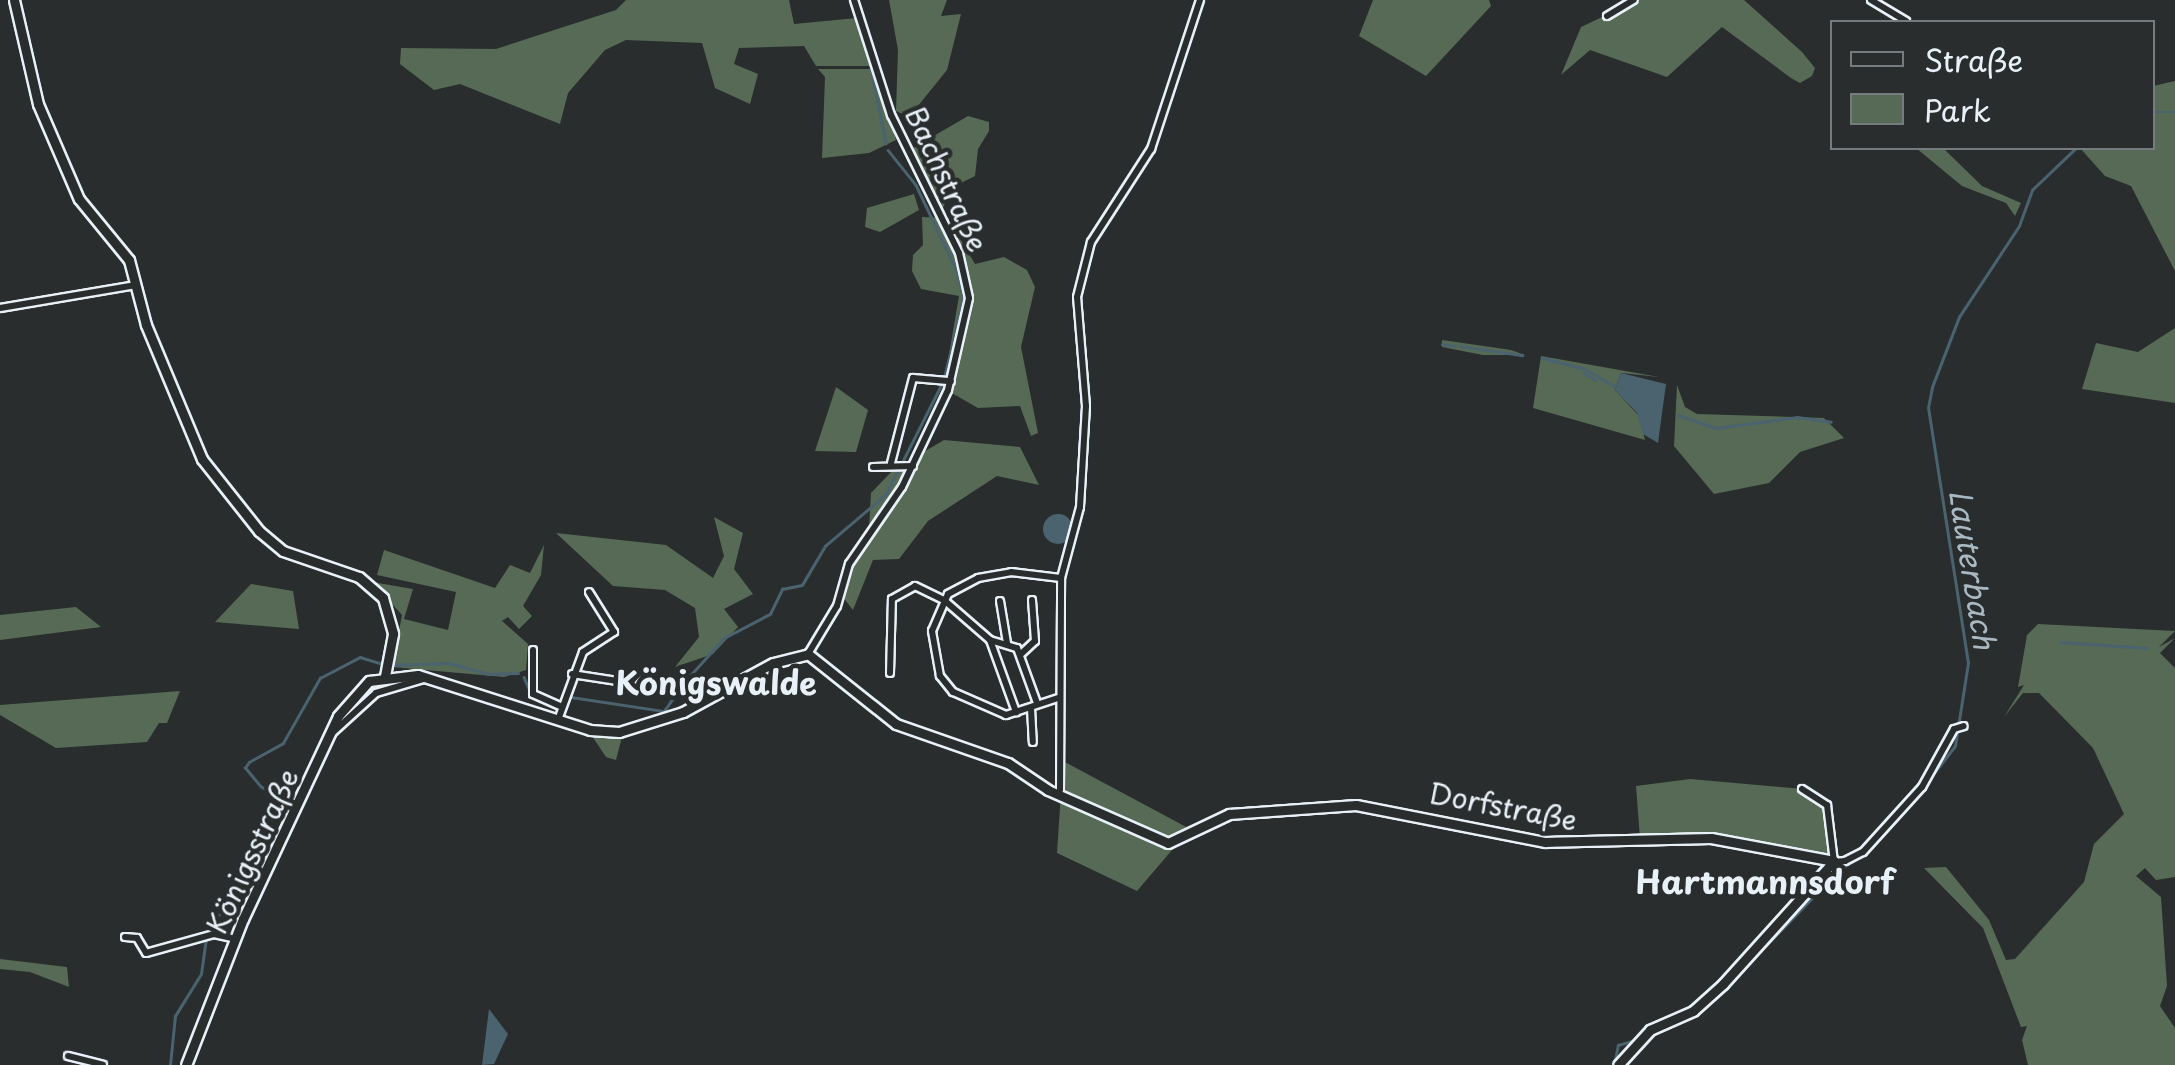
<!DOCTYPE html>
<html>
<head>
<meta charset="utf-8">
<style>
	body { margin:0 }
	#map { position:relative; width:2175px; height:1065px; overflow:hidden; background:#2a2d2e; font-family:"Playpen Sans",sans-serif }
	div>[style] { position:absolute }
	.green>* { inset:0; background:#566a55 }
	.water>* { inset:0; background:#4a636f }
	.round { border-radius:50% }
	.stream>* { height:2.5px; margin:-1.25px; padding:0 1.25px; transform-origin:1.25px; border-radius:1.25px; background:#4a636f }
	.roads { filter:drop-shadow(2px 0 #e8f1f8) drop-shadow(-2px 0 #e8f1f8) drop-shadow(0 2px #e8f1f8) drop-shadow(0 -2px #e8f1f8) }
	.street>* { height:6px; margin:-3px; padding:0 3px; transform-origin:3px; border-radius:3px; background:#2a2d2e }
	.secondary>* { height:9px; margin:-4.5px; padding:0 4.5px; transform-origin:4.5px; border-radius:4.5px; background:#2a2d2e }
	span { translate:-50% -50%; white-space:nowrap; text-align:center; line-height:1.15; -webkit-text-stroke:9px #2a2d2e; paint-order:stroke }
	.street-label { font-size:28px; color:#e8f1f8 }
	.water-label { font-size:30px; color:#a9b8c1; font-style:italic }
	.quarter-label { font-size:32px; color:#e8f1f8; font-weight:700 }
	.legend { position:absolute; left:1830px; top:20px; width:325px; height:130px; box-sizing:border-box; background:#2a2d2e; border:2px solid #767b7f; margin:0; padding:12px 18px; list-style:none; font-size:30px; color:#e8f1f8 }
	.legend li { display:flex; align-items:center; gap:20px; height:50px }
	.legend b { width:50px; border:2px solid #767b7f }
</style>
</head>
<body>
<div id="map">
	<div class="green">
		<i style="clip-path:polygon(626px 0,789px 0,794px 24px,857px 18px,875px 66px,816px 66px,804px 46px,739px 48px,734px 64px,758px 74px,750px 104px,715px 88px,702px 43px,626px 40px,605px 50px,568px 93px,560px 124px,460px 84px,434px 90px,400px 64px,401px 48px,496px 49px,616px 10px)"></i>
		<i style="clip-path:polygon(889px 0,947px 0,941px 16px,961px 14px,947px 70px,909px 117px,896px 111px,898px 50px)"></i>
		<i style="clip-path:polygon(1373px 0,1489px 0,1491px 6px,1426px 76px,1359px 36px)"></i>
		<i style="clip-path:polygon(1638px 0,1744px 0,1802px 52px,1815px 68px,1812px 76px,1800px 83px,1791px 78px,1722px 27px,1667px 77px,1590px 50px,1561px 75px,1581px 27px)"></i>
		<i style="clip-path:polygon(818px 69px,876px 69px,896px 140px,869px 153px,822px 158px,825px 77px)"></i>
		<i style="clip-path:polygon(2175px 81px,2175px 271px,2131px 186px,2105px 176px,2080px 148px,2152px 148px,2153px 86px)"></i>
		<i style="clip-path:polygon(968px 116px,989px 122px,989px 131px,978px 149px,975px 176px,953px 187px,942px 210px,934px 207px,908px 151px)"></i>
		<i style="clip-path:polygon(1916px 148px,1943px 148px,1982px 186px,2021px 203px,2015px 216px,2006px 203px,1962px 186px)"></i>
		<i style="clip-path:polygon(914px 194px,919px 210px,880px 232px,865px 227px,867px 208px)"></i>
		<i style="clip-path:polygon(922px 217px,948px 218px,975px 264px,1004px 257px,1027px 270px,1035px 287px,1021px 347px,1038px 433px,1031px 436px,1020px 406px,978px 408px,950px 392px,945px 378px,959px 296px,921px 289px,912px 271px,913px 255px,923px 245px)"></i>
		<i style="clip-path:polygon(2175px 328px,2175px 403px,2082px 389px,2096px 343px,2138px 352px)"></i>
		<i style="clip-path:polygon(1442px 340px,1511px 350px,1525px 355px,1483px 355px,1442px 347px)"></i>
		<i style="clip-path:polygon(1541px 356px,1659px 377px,1621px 373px,1615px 390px,1639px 416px,1645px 440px,1533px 408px)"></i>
		<i style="clip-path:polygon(1677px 385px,1685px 407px,1697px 414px,1824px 418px,1844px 438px,1800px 452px,1769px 483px,1714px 494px,1674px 446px)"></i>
		<i style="clip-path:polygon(836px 387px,868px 410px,856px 452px,815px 451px)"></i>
		<i style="clip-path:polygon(944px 440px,1020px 447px,1039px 485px,997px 476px,928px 521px,899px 559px,873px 560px,853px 610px,842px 596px,843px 569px,869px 528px,871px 493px,893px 470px)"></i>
		<i style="clip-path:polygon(714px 517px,743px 533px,734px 569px,753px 594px,724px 609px,738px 627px,713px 654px,675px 667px,699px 637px,695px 608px,665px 590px,613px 586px,556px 533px,666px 545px,713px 578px,724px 556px)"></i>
		<i style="clip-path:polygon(544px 545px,541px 575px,523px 606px,532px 616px,519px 629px,508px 617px,502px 621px,528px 644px,526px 670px,504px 677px,392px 667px,402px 615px,372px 582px,413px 589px,404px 619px,448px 630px,456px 592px,377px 575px,384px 550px,495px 588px,510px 565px,530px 573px)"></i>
		<i style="clip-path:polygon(251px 584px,293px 591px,299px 629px,215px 622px)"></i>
		<i style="clip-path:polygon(76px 607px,101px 627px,0 640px,0 615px)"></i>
		<i style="clip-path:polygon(2038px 624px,2175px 631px,2159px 647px,2175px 638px,2160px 653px,2175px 668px,2175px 877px,2156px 880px,2145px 868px,2136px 876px,2161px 897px,2167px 986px,2160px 1006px,2175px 1028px,2175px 1065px,2028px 1065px,2022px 1040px,2027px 1026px,2021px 1027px,1983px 928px,1924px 868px,1946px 867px,1989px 920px,2006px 960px,2015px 959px,2084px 882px,2094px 844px,2124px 814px,2093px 748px,2039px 693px,2023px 693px,2004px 717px,2024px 685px,2018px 687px,2027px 635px)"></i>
		<i style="clip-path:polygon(180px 691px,167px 723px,159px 723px,147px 742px,56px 748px,0 715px,0 705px)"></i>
		<i style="clip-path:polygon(623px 733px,616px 760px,606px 757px,592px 736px)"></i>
		<i style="clip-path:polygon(1063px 761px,1190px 829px,1137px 891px,1057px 853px)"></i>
		<i style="clip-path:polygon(1690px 779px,1802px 789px,1827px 805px,1833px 858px,1726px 839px,1640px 839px,1636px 786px)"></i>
		<i style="clip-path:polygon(0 959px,67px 967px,69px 987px,30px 972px,0 969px)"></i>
	</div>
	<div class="water">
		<i style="clip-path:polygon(1621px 373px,1666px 384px,1658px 443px,1643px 434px,1637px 413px,1615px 390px)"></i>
		<i class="round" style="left:1043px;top:514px;width:30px;height:30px"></i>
		<i style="clip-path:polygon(489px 1009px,508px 1034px,494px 1064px,482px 1065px)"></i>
	</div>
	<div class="stream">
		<i style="left:850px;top:0;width:42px;rotate:70.7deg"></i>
		<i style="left:868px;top:52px;width:93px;rotate:78.8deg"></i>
		<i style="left:2152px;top:112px;width:23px"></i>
		<i style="left:888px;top:150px;width:45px;rotate:51.3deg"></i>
		<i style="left:916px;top:185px;width:95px;rotate:64.5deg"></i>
		<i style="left:957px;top:271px;width:27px;rotate:75deg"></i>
		<i style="left:964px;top:297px;width:81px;rotate:103.5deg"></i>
		<i style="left:1442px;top:344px;width:13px;rotate:9deg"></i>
		<i style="left:1460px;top:346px;width:63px;rotate:8.3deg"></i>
		<i style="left:1543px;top:358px;width:43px;rotate:14.7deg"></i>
		<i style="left:1585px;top:369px;width:34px;rotate:30deg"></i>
		<i style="left:1584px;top:373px;width:13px;rotate:32deg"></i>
		<i style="left:1678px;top:415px;width:40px;rotate:18.9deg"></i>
		<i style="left:1716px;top:428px;width:82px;rotate:-7.7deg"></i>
		<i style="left:1797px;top:417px;width:34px;rotate:8deg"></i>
		<i style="left:2061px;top:642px;width:86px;rotate:4deg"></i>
		<i style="left:391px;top:665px;width:58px;rotate:-2deg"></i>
		<i style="left:449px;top:663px;width:41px;rotate:15.4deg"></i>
		<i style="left:489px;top:674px;width:29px;rotate:-2deg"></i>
		<i style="left:524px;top:677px;width:13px;rotate:67deg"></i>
		<i style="left:676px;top:691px;width:72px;rotate:-47.8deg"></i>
		<i style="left:724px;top:638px;width:52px;rotate:-27.6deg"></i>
		<i style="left:770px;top:614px;width:28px;rotate:-64deg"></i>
		<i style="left:782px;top:589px;width:20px;rotate:-11deg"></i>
		<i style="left:802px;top:585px;width:45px;rotate:-59.5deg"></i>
		<i style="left:825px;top:546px;width:80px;rotate:-40.4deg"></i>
		<i style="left:886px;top:494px;width:124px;rotate:-63.2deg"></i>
		<i style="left:571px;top:697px;width:94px;rotate:8.6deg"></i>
		<i style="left:664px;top:711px;width:16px;rotate:-55deg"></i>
		<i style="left:1910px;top:804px;width:73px;rotate:-52.2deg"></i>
		<i style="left:1955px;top:746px;width:84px;rotate:-81.1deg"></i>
		<i style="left:1968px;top:663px;width:258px;rotate:-98.9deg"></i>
		<i style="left:1928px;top:408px;width:21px;rotate:-79deg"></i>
		<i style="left:1932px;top:387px;width:75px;rotate:-68.9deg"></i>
		<i style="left:1959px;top:317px;width:109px;rotate:-56.6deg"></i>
		<i style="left:2019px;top:226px;width:38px;rotate:-70deg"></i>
		<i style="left:2032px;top:190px;width:61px;rotate:-43.7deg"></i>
		<i style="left:291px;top:805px;width:35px;rotate:-149deg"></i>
		<i style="left:261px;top:787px;width:25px;rotate:-130deg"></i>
		<i style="left:245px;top:768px;width:7px;rotate:-56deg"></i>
		<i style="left:249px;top:762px;width:39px;rotate:-29deg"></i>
		<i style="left:283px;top:743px;width:75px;rotate:-60.4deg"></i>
		<i style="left:320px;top:678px;width:45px;rotate:-27.7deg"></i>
		<i style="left:360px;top:657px;width:24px;rotate:17deg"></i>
		<i style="left:213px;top:930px;width:13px;rotate:-81deg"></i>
		<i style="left:215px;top:917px;width:38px;rotate:-30deg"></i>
		<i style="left:248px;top:898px;width:71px;rotate:-64.9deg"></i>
		<i style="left:1753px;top:959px;width:124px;rotate:-46deg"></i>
		<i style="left:1839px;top:870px;width:30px;rotate:-33deg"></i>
		<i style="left:170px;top:1065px;width:49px;rotate:-84.2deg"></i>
		<i style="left:175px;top:1016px;width:49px;rotate:-58.2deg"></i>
		<i style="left:201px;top:974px;width:34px;rotate:-82deg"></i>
		<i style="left:1614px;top:1065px;width:20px;rotate:-79deg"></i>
		<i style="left:1618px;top:1045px;width:18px;rotate:-16deg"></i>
	</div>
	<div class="roads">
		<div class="street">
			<i style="left:1871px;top:0;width:41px;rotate:31deg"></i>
			<i style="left:1607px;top:16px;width:31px;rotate:-31deg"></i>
			<i style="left:0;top:308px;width:138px;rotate:-9.6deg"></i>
			<i style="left:891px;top:463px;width:88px;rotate:-75.5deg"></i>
			<i style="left:913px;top:378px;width:38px;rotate:5deg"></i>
			<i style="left:873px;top:467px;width:40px;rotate:-1.4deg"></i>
			<i style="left:1000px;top:601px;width:43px;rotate:80.5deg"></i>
			<i style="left:990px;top:640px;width:28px;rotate:17deg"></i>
			<i style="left:1017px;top:648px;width:59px;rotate:70deg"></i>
			<i style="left:533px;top:650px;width:44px;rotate:90deg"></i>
			<i style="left:533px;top:694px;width:32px;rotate:24deg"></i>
			<i style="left:808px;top:654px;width:56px;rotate:-58.9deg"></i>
			<i style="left:837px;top:606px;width:44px;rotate:-74.1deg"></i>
			<i style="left:849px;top:564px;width:93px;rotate:-55.5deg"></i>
			<i style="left:902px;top:487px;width:107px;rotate:-64.6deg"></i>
			<i style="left:948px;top:390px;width:94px;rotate:-77.1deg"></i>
			<i style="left:969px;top:298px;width:46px;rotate:-102.5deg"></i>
			<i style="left:959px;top:253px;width:154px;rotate:-116.2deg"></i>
			<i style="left:891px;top:115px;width:121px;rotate:-107.8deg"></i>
			<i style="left:1021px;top:654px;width:19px;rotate:-43deg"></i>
			<i style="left:1035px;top:641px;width:41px;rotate:-94.2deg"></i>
			<i style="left:890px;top:673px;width:74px;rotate:-88.5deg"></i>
			<i style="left:892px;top:599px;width:26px;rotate:-29deg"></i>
			<i style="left:915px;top:586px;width:32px;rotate:26deg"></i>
			<i style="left:944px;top:600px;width:61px;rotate:41deg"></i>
			<i style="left:990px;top:640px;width:77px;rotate:70.1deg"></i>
			<i style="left:572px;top:674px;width:59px;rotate:8.8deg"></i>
			<i style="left:630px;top:683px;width:8px;rotate:-50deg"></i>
			<i style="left:1058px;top:698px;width:55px;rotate:161.9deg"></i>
			<i style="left:1006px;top:715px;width:58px;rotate:-156.5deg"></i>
			<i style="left:953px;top:692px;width:21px;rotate:-129deg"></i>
			<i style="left:940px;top:676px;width:46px;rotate:-100.1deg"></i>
			<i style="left:932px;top:631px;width:40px;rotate:-66.6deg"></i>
			<i style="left:948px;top:594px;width:34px;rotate:-28deg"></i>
			<i style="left:978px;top:578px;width:34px;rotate:-10deg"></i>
			<i style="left:1011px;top:572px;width:50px;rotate:6.8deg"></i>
			<i style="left:1031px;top:708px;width:34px;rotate:87deg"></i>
			<i style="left:558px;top:720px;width:72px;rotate:-69.8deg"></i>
			<i style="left:583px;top:652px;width:37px;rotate:-33deg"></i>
			<i style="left:614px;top:632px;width:47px;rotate:-122deg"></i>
			<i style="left:330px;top:735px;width:62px;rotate:-42.4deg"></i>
			<i style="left:376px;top:693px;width:50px;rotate:-16.3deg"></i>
			<i style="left:1802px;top:789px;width:30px;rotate:33deg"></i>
			<i style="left:1827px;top:805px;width:57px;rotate:83deg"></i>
			<i style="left:1834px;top:862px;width:11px;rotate:-5deg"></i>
			<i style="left:1845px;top:861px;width:20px;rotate:-27deg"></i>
			<i style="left:1863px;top:852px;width:88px;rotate:-47.8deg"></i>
			<i style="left:1922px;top:787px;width:66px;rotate:-61.1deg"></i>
			<i style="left:1954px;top:729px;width:10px;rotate:-17deg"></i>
			<i style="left:1060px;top:790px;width:212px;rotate:-89.7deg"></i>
			<i style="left:1061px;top:578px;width:73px;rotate:-75deg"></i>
			<i style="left:1080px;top:507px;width:101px;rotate:-86.6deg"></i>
			<i style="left:1086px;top:406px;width:109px;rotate:-94.7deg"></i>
			<i style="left:1077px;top:297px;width:57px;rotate:-75.7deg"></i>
			<i style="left:1091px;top:242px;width:111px;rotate:-57.2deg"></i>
			<i style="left:1151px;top:149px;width:157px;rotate:-71.8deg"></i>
			<i style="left:125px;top:937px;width:12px;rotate:5deg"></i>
			<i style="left:137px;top:938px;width:17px;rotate:59deg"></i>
			<i style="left:146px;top:953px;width:71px;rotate:-15.6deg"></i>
			<i style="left:214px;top:934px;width:22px;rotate:13deg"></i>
			<i style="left:68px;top:1056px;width:36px;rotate:14deg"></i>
		</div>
		<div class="secondary">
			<i style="left:14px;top:0;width:107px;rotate:77deg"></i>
			<i style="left:38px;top:104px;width:103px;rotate:66.7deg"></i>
			<i style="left:79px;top:199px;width:79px;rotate:50.7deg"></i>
			<i style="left:129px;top:260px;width:67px;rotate:75.3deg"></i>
			<i style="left:146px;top:325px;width:145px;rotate:67.3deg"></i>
			<i style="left:202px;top:459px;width:92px;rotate:51.6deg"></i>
			<i style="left:259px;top:531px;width:31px;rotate:40deg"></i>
			<i style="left:283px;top:551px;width:80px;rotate:18.9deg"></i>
			<i style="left:359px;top:577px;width:32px;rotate:41deg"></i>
			<i style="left:383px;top:598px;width:37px;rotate:74deg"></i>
			<i style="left:393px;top:634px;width:43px;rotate:100.8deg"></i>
			<i style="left:186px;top:1065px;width:157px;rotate:-68.7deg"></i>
			<i style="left:243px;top:919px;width:224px;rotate:-64.9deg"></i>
			<i style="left:338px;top:716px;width:47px;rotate:-48.5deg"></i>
			<i style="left:369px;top:681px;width:49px;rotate:-7deg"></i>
			<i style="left:418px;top:675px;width:181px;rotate:17.7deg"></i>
			<i style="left:590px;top:730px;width:29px;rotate:4deg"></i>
			<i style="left:619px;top:732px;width:67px;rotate:-17.4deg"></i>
			<i style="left:683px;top:712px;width:102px;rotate:-28.6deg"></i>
			<i style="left:773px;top:663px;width:36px;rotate:-14deg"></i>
			<i style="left:808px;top:654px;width:112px;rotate:38.5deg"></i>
			<i style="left:896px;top:724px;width:119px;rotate:19.2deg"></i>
			<i style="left:1008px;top:763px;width:48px;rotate:34deg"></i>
			<i style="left:1048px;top:790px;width:131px;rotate:23.8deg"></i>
			<i style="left:1168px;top:843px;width:68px;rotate:-25.4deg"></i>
			<i style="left:1229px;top:814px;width:127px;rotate:-4.1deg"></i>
			<i style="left:1356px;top:805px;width:193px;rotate:11.1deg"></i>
			<i style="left:1545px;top:842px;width:166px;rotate:-1.4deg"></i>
			<i style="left:1711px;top:838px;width:125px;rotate:10.6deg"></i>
			<i style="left:1834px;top:861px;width:166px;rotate:132.1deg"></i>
			<i style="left:1723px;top:984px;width:40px;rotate:138deg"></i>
			<i style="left:1693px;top:1011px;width:47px;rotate:156.2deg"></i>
			<i style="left:1650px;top:1030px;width:47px;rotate:132.4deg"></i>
		</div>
	</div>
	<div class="street-label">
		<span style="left:947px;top:179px;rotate:65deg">Bachstraße</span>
		<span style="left:1503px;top:806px;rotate:11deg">Dorfstraße</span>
		<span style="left:252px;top:851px;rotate:-65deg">Königsstraße</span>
	</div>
	<div class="water-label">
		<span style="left:1973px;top:569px;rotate:81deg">Lauterbach</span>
	</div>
	<div class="quarter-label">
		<span style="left:716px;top:682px">Königswalde</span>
		<span style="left:1765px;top:881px">Hartmannsdorf</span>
	</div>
	<ul class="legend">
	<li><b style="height:12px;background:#2a2d2e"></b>Straße</li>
	<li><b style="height:28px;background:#566a55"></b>Park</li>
	</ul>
</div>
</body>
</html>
